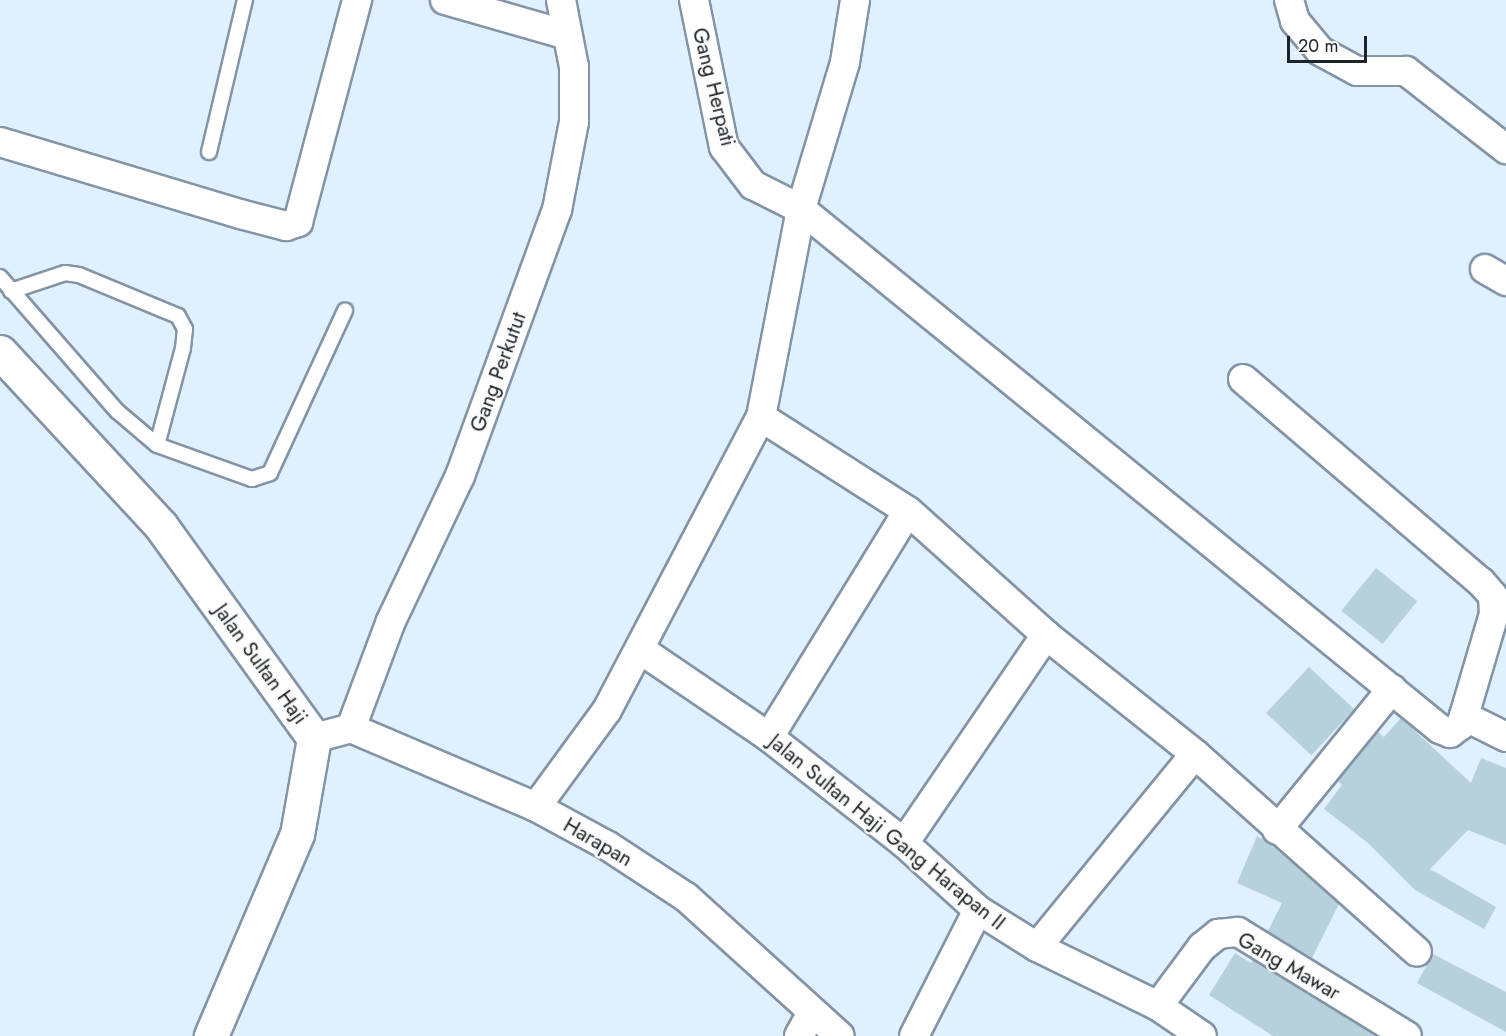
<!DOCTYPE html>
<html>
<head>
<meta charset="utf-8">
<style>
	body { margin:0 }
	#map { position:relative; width:1506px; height:1036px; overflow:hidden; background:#e0f0ff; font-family:Jost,sans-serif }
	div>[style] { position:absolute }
	.building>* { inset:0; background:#b6d0dc; transform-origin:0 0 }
	.roads { filter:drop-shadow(2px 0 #8294a5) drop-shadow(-2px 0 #8294a5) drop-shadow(0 2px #8294a5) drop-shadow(0 -2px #8294a5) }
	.lane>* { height:14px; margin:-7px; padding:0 7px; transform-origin:7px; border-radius:7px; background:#fff }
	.street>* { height:28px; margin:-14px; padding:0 14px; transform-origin:14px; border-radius:14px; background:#fff }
	.secondary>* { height:33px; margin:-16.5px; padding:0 16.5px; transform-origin:16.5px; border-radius:16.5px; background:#fff }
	span { translate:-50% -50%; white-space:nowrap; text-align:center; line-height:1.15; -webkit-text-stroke:4.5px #fbfbfb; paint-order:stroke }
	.street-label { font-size:21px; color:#1c232a }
	.scale { position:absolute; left:1287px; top:36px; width:80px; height:27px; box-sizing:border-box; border:3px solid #1c232a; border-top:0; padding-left:8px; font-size:18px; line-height:21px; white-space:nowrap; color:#1c232a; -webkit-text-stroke:4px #fbfbfb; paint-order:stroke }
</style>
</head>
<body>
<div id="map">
	<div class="building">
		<i style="left:1376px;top:568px;width:53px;height:55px;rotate:39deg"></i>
		<i style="left:1309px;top:667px;width:62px;height:63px;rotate:43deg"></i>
		<i style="clip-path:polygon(1401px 718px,1471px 783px,1481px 758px,1506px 768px,1506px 845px,1468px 830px,1430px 869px,1496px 907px,1484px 929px,1415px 890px,1368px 843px,1324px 809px,1342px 785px,1338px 781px,1378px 732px,1384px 737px)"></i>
		<i style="clip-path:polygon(1257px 836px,1273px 846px,1339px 904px,1312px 958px,1268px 931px,1282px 903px,1237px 883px)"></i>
		<i style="clip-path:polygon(1235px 953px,1251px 963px,1253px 960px,1376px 1036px,1273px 1036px,1209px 995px)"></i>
		<i style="clip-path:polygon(1433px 954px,1506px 992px,1506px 1032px,1417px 983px)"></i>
	</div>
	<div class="roads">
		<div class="lane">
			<i style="left:209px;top:152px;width:156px;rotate:-76.7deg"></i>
			<i style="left:0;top:277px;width:178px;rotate:48.9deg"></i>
			<i style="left:117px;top:411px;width:52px;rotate:40.4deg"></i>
			<i style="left:157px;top:445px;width:101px;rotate:19.7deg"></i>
			<i style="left:252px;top:479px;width:19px;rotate:-18deg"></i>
			<i style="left:270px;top:473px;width:179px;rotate:-65.2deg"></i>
			<i style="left:11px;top:291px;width:57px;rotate:-18.4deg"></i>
			<i style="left:65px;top:273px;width:14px;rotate:8deg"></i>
			<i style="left:79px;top:275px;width:107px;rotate:22.5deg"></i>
			<i style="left:178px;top:316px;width:15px;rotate:62deg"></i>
			<i style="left:185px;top:329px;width:19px;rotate:96deg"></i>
			<i style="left:183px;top:348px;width:100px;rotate:105deg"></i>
		</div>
		<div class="street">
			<i style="left:445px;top:0;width:127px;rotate:16deg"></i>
			<i style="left:694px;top:0;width:150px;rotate:78.5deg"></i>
			<i style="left:724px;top:147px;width:48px;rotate:52.7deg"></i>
			<i style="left:753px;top:185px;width:54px;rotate:26.6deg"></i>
			<i style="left:801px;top:209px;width:824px;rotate:39.14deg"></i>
			<i style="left:1440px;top:729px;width:11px;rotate:22deg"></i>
			<i style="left:1450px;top:733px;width:14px;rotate:-36deg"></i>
			<i style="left:1461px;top:725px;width:9px;rotate:-72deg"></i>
			<i style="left:1289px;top:0;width:22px;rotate:74deg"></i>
			<i style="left:1295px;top:21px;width:39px;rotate:50deg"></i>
			<i style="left:1320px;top:51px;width:42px;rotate:28.4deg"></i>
			<i style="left:1357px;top:71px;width:49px"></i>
			<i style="left:1406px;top:71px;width:127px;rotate:38deg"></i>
			<i style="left:0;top:142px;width:251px;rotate:16.7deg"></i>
			<i style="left:240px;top:214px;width:48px;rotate:14.6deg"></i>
			<i style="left:286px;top:226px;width:13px;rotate:-18deg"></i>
			<i style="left:298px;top:222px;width:230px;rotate:-75.1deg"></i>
			<i style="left:1485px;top:269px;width:24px;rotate:30deg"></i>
			<i style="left:1243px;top:379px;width:313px;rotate:40.5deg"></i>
			<i style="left:1481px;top:582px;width:18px;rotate:49deg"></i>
			<i style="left:1493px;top:596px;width:18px;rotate:87deg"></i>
			<i style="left:1494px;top:614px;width:106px;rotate:106.4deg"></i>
			<i style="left:1464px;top:716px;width:47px;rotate:26.6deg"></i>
			<i style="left:761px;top:417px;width:174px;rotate:32.6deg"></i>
			<i style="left:908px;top:511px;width:186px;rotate:41.9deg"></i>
			<i style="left:1046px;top:635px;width:191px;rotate:38.6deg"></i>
			<i style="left:1195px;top:754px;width:297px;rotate:41.7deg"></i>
			<i style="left:641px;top:650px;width:155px;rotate:34.2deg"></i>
			<i style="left:769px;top:737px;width:172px;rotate:38.1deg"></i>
			<i style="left:904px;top:843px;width:100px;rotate:42.2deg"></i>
			<i style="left:978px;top:910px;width:70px;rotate:32.1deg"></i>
			<i style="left:1037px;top:947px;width:135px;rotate:26deg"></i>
			<i style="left:1158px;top:1006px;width:53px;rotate:34.3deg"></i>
			<i style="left:351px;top:728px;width:114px;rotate:-69.5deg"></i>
			<i style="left:391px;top:621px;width:161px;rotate:-64.6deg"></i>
			<i style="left:460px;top:476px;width:283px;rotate:-70deg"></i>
			<i style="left:557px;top:210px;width:90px;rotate:-79.1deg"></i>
			<i style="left:574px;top:122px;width:55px;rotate:-90deg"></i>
			<i style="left:574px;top:67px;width:68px;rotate:-101deg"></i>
			<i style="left:769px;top:737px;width:265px;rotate:-58.4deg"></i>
			<i style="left:314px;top:738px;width:38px;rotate:-15deg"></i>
			<i style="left:351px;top:728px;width:201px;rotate:23.1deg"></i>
			<i style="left:536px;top:807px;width:82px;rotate:28.4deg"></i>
			<i style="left:608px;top:846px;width:93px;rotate:33.2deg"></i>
			<i style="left:686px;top:897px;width:207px;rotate:42.1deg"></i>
			<i style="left:536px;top:807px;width:120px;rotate:-53.8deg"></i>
			<i style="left:607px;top:710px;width:331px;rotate:-62.3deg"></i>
			<i style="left:761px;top:417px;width:212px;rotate:-79.1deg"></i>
			<i style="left:801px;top:209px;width:153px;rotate:-73.3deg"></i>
			<i style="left:845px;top:62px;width:63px;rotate:-80.8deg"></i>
			<i style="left:1277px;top:830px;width:182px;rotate:-50.8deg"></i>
			<i style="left:904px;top:843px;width:252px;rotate:-55.7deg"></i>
			<i style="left:1037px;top:947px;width:249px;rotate:-50.7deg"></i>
			<i style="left:1158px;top:1006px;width:74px;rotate:-53.3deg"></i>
			<i style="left:1202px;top:947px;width:21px;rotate:-39deg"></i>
			<i style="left:1218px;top:934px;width:20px;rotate:-6deg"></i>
			<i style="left:1238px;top:932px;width:198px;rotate:31.6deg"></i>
			<i style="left:799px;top:1036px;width:26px;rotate:-61deg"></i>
			<i style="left:914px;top:1036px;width:141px;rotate:-63.1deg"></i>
		</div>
		<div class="secondary">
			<i style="left:0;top:352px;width:237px;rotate:47.2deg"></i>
			<i style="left:161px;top:526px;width:261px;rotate:54.2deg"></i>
			<i style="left:314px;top:738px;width:97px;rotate:100deg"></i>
			<i style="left:297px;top:834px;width:220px;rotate:113.1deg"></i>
		</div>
	</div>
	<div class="street-label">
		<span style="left:714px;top:87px;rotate:76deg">Gang Herpati</span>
		<span style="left:498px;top:372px;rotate:-70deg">Gang Perkutut</span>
		<span style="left:261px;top:664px;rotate:54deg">Jalan Sultan Haji</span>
		<span style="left:887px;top:832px;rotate:39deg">Jalan Sultan Haji Gang Harapan II</span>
		<span style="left:598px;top:842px;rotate:30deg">Harapan</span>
		<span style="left:1289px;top:966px;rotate:30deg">Gang Mawar</span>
	</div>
	<div class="scale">20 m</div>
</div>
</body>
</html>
